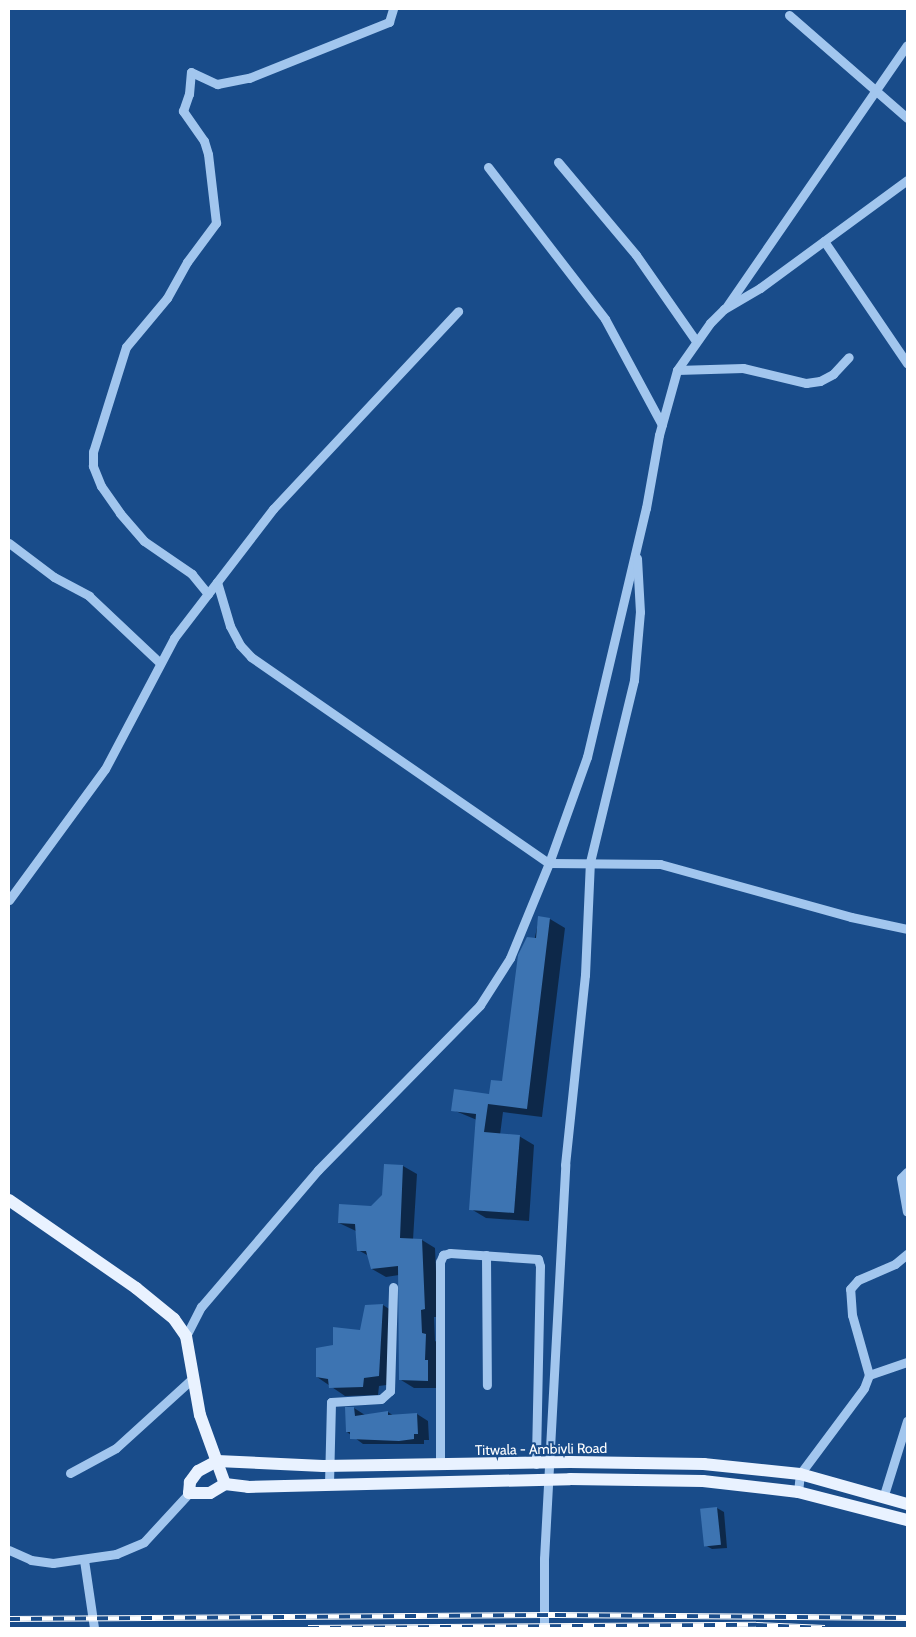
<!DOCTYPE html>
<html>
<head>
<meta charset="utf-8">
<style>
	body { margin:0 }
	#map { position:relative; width:916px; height:1637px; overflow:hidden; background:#194c8a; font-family:Cabin,sans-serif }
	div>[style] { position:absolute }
	.shadow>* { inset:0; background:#0007 }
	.building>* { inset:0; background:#3d74b2; transform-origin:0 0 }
	.minor>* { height:9px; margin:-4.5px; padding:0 4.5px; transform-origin:4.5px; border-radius:4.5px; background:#a2c6ee }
	.major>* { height:12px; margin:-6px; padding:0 6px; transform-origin:6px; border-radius:6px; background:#e9f2ff }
	.rail>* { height:5.5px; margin-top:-2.75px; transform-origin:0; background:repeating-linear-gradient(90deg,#194c8a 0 11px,#fff 0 22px); box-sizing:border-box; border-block:1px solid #fff }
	span { translate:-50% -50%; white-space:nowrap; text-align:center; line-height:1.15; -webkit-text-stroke:4px #194c8a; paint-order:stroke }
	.street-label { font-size:14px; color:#fff }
	.frame { position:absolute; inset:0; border:10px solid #fff; pointer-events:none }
</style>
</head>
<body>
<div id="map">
	<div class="shadow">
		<i style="clip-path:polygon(539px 918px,550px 919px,565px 928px,542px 1117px,503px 1112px,500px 1135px,519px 1136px,534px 1145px,529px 1221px,486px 1218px,471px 1209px,477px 1120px,453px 1110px,490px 1095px,504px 1083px)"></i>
		<i style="clip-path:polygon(385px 1165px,403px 1166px,417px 1174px,413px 1240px,422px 1240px,435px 1248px,438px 1317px,434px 1317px,435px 1341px,439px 1343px,441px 1388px,414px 1388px,401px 1380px,399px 1275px,386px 1277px,372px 1269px,369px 1256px,358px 1250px,356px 1231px,339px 1223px,372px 1207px,383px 1196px)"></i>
		<i style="clip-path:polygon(383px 1305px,397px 1314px,394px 1384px,379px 1386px,378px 1395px,345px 1396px,317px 1377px,334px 1346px,361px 1331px)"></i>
		<i style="clip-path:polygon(354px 1408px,365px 1415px,388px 1412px,394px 1416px,417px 1414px,428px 1421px,429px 1440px,424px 1440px,424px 1444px,363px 1444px,347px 1432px,346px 1409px)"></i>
		<i style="clip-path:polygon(717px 1508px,724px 1512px,727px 1548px,712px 1549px,705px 1545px)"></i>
	</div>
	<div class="building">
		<i style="clip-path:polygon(538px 916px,550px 918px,527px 1109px,488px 1104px,484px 1132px,520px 1135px,514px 1213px,469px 1210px,476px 1114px,451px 1111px,454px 1089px,489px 1094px,491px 1080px,502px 1081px,518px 955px,527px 937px,536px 938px)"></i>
		<i style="clip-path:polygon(384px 1164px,403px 1165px,400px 1238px,422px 1239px,425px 1309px,421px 1310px,422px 1333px,426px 1334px,425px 1360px,428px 1360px,428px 1381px,399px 1380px,398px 1266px,371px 1269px,366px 1251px,357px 1251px,355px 1224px,338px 1223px,339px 1204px,371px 1206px,382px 1195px)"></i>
		<i style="clip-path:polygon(383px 1304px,379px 1376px,364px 1378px,363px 1387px,329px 1388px,328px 1379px,316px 1377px,316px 1348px,333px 1345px,333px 1327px,360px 1330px,365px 1305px)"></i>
		<i style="clip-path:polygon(345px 1407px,354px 1407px,355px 1416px,388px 1411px,388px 1415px,417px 1413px,418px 1434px,414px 1434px,414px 1439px,399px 1441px,350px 1439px,350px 1432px,346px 1432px)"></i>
		<i style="left:717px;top:1507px;width:38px;height:17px;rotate:84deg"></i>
	</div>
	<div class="minor">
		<i style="left:789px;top:15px;width:157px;rotate:41.1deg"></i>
		<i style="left:558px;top:162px;width:121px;rotate:50deg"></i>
		<i style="left:636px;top:255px;width:105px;rotate:55.1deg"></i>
		<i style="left:488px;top:167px;width:192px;rotate:52.4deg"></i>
		<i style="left:605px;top:319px;width:120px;rotate:61.7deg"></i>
		<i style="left:824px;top:241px;width:148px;rotate:55.8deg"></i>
		<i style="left:727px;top:306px;width:317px;rotate:-55.4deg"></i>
		<i style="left:677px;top:370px;width:66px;rotate:-1.7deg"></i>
		<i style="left:743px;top:368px;width:65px;rotate:13.4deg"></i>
		<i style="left:806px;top:383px;width:14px;rotate:-8deg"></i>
		<i style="left:820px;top:381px;width:15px;rotate:-28deg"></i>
		<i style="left:833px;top:374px;width:23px;rotate:-47deg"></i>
		<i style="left:9px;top:543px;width:56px;rotate:37.1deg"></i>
		<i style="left:54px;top:577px;width:40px;rotate:28deg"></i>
		<i style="left:89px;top:596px;width:98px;rotate:43.3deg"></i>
		<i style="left:217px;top:582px;width:46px;rotate:73.5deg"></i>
		<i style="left:230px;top:626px;width:21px;rotate:62deg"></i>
		<i style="left:240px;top:645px;width:16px;rotate:47deg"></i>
		<i style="left:251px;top:657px;width:362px;rotate:34.7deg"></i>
		<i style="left:549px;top:863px;width:111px;rotate:0.5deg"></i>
		<i style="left:660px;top:864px;width:198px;rotate:15.5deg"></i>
		<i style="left:851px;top:917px;width:57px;rotate:12.1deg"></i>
		<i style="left:208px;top:594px;width:26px;rotate:-129deg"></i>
		<i style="left:192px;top:574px;width:58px;rotate:-145.5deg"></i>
		<i style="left:144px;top:541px;width:37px;rotate:-131deg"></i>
		<i style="left:120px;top:513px;width:33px;rotate:-125deg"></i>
		<i style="left:101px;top:486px;width:22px;rotate:-112deg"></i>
		<i style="left:93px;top:466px;width:14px;rotate:-90deg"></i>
		<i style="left:93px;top:452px;width:110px;rotate:-72.6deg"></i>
		<i style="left:126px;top:347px;width:64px;rotate:-50.1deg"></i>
		<i style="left:167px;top:298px;width:41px;rotate:-60.9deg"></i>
		<i style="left:187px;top:262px;width:49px;rotate:-53.4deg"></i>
		<i style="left:216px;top:223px;width:69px;rotate:-96.6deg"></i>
		<i style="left:208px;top:154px;width:14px;rotate:-107deg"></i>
		<i style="left:204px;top:141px;width:37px;rotate:-125deg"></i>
		<i style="left:183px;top:111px;width:18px;rotate:-71deg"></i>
		<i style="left:189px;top:94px;width:22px;rotate:-85deg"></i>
		<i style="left:191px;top:72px;width:29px;rotate:25deg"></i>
		<i style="left:217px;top:84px;width:33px;rotate:-11deg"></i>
		<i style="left:249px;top:78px;width:151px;rotate:-21.8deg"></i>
		<i style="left:389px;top:22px;width:14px;rotate:-73deg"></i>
		<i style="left:9px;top:900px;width:162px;rotate:-53.8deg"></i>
		<i style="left:105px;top:769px;width:148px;rotate:-62.2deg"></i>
		<i style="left:174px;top:638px;width:163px;rotate:-52.5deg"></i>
		<i style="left:273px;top:509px;width:271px;rotate:-46.9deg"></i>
		<i style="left:907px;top:1172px;width:8px;rotate:135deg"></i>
		<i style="left:901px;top:1178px;width:34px;rotate:80deg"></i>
		<i style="left:486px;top:1255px;width:130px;rotate:89.6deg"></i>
		<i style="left:186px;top:1336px;width:33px;rotate:-63deg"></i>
		<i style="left:201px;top:1307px;width:180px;rotate:-49.5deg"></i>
		<i style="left:318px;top:1170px;width:231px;rotate:-45.5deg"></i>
		<i style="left:480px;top:1005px;width:56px;rotate:-57.4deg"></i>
		<i style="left:510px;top:958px;width:103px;rotate:-67.7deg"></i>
		<i style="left:549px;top:863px;width:113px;rotate:-70.3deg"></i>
		<i style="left:587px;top:757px;width:256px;rotate:-76.7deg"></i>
		<i style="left:646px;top:508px;width:74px;rotate:-79.9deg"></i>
		<i style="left:659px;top:435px;width:67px;rotate:-74.5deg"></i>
		<i style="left:677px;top:370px;width:57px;rotate:-54.9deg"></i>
		<i style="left:710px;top:323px;width:20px;rotate:-45deg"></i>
		<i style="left:724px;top:309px;width:42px;rotate:-30.3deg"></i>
		<i style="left:760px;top:288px;width:182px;rotate:-36.3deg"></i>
		<i style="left:869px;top:1375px;width:40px;rotate:-18.9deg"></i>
		<i style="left:440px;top:1465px;width:203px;rotate:-90deg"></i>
		<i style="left:440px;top:1262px;width:8px;rotate:-67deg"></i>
		<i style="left:443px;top:1255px;width:7px;rotate:-16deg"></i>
		<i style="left:450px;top:1253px;width:88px;rotate:3.9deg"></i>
		<i style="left:538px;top:1259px;width:7px;rotate:74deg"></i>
		<i style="left:540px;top:1266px;width:198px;rotate:91.2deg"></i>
		<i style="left:70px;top:1473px;width:52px;rotate:-28.5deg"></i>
		<i style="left:116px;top:1448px;width:105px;rotate:-42.3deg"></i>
		<i style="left:329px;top:1484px;width:82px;rotate:-88.6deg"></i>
		<i style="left:331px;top:1402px;width:50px;rotate:-3.4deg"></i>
		<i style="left:381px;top:1399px;width:12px;rotate:-42deg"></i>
		<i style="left:390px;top:1391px;width:104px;rotate:-88.3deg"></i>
		<i style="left:798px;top:1492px;width:18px;rotate:-84deg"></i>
		<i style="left:800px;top:1474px;width:107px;rotate:-53.3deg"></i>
		<i style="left:864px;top:1388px;width:14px;rotate:-69deg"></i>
		<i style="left:869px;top:1375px;width:62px;rotate:-105.8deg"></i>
		<i style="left:852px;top:1315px;width:26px;rotate:-94deg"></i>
		<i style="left:850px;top:1289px;width:12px;rotate:-48deg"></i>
		<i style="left:858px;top:1280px;width:40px;rotate:-23.4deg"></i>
		<i style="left:895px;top:1264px;width:16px;rotate:-40deg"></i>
		<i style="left:883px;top:1498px;width:81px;rotate:-72.7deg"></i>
		<i style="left:9px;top:1550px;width:24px;rotate:24deg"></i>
		<i style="left:31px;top:1560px;width:22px;rotate:8deg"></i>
		<i style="left:53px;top:1563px;width:64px;rotate:-8.1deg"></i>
		<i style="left:116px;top:1554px;width:30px;rotate:-23deg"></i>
		<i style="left:144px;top:1542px;width:67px;rotate:-47.4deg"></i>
		<i style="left:84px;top:1560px;width:69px;rotate:81.6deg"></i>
		<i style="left:544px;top:1628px;width:69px;rotate:-90deg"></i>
		<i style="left:544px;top:1559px;width:395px;rotate:-86.9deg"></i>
		<i style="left:565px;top:1165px;width:191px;rotate:-84deg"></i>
		<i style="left:585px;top:975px;width:113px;rotate:-87.5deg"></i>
		<i style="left:590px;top:862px;width:187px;rotate:-76.4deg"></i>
		<i style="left:634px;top:680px;width:68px;rotate:-85deg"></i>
		<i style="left:640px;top:612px;width:54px;rotate:-93.2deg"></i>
	</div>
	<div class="major">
		<i style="left:9px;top:1200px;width:155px;rotate:34.7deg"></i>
		<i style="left:136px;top:1288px;width:49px;rotate:39.2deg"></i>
		<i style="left:174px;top:1319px;width:21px;rotate:55deg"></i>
		<i style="left:186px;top:1336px;width:80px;rotate:80deg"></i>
		<i style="left:200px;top:1415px;width:73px;rotate:70.1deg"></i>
		<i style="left:907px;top:1504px;width:111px;rotate:-164.3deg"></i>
		<i style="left:800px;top:1474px;width:97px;rotate:-174.1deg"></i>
		<i style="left:704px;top:1464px;width:134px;rotate:-179.1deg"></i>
		<i style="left:570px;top:1462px;width:247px;rotate:179.1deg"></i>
		<i style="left:323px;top:1466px;width:106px;rotate:-177.3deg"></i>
		<i style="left:217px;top:1461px;width:21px;rotate:152deg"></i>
		<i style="left:198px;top:1471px;width:14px;rotate:126deg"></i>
		<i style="left:190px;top:1482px;width:11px;rotate:95deg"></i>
		<i style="left:189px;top:1493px;width:21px"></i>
		<i style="left:210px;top:1493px;width:17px;rotate:-31deg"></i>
		<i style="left:225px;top:1484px;width:23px;rotate:7deg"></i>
		<i style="left:248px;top:1487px;width:322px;rotate:-1.4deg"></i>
		<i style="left:570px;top:1479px;width:133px;rotate:0.9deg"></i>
		<i style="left:703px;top:1481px;width:96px;rotate:6.6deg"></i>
		<i style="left:798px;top:1492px;width:113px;rotate:14.4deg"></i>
	</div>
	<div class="rail">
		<i style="left:9px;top:1619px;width:546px;rotate:-0.42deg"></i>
		<i style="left:555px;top:1615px;width:352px;rotate:0.5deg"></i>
		<i style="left:308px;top:1628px;width:448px;rotate:-0.4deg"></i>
		<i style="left:756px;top:1625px;width:69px;rotate:2.5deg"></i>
	</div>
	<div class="street-label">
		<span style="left:541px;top:1449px;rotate:-1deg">Titwala - Ambivli Road</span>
	</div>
	<div class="frame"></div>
</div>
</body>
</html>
